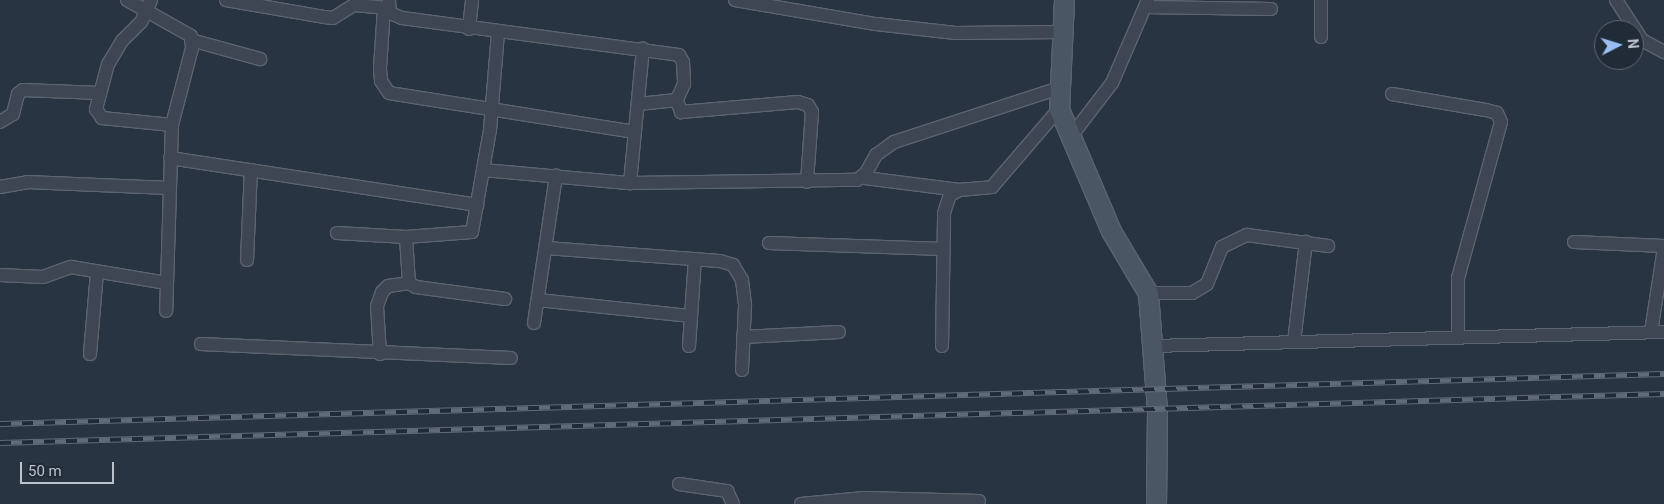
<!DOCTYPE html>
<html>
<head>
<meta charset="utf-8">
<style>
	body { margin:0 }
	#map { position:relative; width:1664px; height:504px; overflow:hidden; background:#293442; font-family:Roboto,sans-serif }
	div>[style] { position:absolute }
	.roads { filter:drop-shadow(1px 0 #5b646f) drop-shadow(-1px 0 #5b646f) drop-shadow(0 1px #5b646f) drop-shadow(0 -1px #5b646f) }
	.minor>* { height:12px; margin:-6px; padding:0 6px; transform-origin:6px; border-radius:6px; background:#3d4652 }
	.secondary>* { height:19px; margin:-9.5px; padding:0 9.5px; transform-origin:9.5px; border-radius:9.5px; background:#4b5664 }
	.rail>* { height:5.5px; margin-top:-2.75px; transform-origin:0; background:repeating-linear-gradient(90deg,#212b37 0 11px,#5f6b78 0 22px); box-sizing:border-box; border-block:1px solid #5f6b78 }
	span { translate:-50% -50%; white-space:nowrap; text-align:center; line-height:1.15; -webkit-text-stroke:4px #212b37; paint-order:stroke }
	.north { position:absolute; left:1594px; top:20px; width:50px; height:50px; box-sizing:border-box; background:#212b37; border:1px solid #5e6772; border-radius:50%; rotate:85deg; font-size:14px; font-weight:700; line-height:20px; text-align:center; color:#bac1cb }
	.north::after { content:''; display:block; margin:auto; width:18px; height:22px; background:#98bff3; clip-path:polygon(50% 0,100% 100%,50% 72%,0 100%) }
	.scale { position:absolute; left:20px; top:462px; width:94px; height:22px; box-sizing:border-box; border:2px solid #bac1cb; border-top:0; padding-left:6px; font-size:15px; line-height:18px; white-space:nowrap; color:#bac1cb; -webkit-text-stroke:4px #212b37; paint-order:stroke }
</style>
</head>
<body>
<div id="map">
	<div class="roads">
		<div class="minor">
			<i style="left:127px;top:0;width:73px;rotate:29.4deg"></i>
			<i style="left:191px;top:36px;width:12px;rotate:85deg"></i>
			<i style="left:192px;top:48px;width:80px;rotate:104.6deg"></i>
			<i style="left:172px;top:125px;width:186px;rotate:91.8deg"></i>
			<i style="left:151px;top:0;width:24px;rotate:114deg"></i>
			<i style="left:141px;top:22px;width:27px;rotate:135deg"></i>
			<i style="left:122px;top:41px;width:27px;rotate:121deg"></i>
			<i style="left:108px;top:64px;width:47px;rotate:104.9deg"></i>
			<i style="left:96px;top:109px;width:11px;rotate:56deg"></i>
			<i style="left:102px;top:118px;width:70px;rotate:5.7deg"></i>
			<i style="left:226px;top:0;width:99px;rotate:9.8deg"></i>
			<i style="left:324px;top:17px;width:9px;rotate:6deg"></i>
			<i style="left:333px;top:18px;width:25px;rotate:-32deg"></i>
			<i style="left:354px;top:5px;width:34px;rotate:5deg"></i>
			<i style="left:389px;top:0;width:13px;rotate:86deg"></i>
			<i style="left:390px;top:13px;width:13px;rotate:23deg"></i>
			<i style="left:402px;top:18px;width:279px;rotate:7.6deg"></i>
			<i style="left:679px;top:55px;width:8px;rotate:60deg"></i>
			<i style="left:683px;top:62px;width:22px;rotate:87deg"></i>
			<i style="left:684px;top:84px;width:17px;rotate:114deg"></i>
			<i style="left:677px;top:100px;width:39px;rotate:174deg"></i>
			<i style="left:735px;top:0;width:143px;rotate:9.7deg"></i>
			<i style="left:876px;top:24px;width:80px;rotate:6.5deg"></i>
			<i style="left:955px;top:33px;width:106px;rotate:-0.5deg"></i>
			<i style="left:1321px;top:0;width:37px;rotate:90deg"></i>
			<i style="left:1616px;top:0;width:48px;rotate:57deg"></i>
			<i style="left:1642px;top:40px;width:25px;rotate:29deg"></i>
			<i style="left:1145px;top:7px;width:126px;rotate:0.9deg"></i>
			<i style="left:384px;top:8px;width:61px;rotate:93.8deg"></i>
			<i style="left:380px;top:69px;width:12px;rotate:85deg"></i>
			<i style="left:381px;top:81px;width:14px;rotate:56deg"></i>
			<i style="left:389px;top:93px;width:249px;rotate:9deg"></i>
			<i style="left:469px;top:29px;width:29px;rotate:-84deg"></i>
			<i style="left:191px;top:40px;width:72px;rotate:15.4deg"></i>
			<i style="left:1392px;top:94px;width:95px;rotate:9.7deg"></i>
			<i style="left:1486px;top:110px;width:11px;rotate:15deg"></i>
			<i style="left:1497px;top:113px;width:10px;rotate:66deg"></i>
			<i style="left:1501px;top:122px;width:162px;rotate:105.4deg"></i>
			<i style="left:1458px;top:278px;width:60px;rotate:90deg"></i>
			<i style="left:677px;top:100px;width:13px;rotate:72deg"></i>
			<i style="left:681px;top:112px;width:117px;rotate:-4.9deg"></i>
			<i style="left:798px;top:102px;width:10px;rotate:17deg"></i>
			<i style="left:808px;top:105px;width:8px;rotate:60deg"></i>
			<i style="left:812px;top:112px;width:70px;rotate:94.1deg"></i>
			<i style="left:0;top:122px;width:15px;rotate:-32deg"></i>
			<i style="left:13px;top:114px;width:21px;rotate:-76deg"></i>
			<i style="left:18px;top:94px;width:6px;rotate:-39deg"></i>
			<i style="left:23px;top:90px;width:77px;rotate:2.2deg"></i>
			<i style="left:1072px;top:135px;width:66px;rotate:-52.4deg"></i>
			<i style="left:1112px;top:83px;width:90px;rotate:-66.6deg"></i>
			<i style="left:170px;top:158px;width:311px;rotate:8.7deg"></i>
			<i style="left:483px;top:170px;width:148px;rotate:5.1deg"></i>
			<i style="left:630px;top:183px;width:227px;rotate:-0.8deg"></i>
			<i style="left:857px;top:180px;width:11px;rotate:-38deg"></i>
			<i style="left:866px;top:173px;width:21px;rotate:-61deg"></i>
			<i style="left:876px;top:155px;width:22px;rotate:-36deg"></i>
			<i style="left:894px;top:142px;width:174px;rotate:-18.1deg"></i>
			<i style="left:865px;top:178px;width:95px;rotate:7.3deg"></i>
			<i style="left:630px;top:183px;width:135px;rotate:-84.5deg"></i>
			<i style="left:0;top:187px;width:27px;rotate:-10deg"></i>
			<i style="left:27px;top:182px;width:142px;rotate:2.4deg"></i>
			<i style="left:337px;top:233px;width:69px;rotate:3.3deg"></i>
			<i style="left:406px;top:237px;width:66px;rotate:-4.3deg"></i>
			<i style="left:472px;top:232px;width:104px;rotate:-80deg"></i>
			<i style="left:490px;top:130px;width:97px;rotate:-85.3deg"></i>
			<i style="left:406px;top:237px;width:46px;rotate:86.3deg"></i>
			<i style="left:409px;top:283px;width:8px;rotate:30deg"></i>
			<i style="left:416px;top:287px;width:90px;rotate:7.7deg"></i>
			<i style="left:1574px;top:242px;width:90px;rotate:2.5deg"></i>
			<i style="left:769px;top:243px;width:174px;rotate:2deg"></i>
			<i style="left:546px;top:248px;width:174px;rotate:4.3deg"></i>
			<i style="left:720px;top:261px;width:14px;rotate:17deg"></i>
			<i style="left:733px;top:265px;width:17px;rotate:59deg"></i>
			<i style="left:742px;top:280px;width:26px;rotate:83deg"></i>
			<i style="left:745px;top:306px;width:64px;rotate:92.7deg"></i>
			<i style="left:247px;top:260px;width:90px;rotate:-87.5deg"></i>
			<i style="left:0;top:275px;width:43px;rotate:2.7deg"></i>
			<i style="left:43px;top:277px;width:30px;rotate:-20deg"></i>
			<i style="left:71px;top:267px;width:97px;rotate:9.5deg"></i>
			<i style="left:1148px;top:293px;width:44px"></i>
			<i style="left:1192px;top:293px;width:17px;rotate:-31deg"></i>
			<i style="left:1207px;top:284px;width:40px;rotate:-68deg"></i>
			<i style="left:1222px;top:247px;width:28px;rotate:-26deg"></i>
			<i style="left:1247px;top:235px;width:82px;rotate:7.7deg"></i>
			<i style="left:538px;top:300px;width:154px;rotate:6deg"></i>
			<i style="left:534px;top:323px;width:149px;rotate:-81.5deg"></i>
			<i style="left:1651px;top:332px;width:85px;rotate:-81.2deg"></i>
			<i style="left:743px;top:337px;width:96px;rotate:-3deg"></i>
			<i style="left:1294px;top:342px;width:101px;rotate:-83.2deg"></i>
			<i style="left:201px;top:344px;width:310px;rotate:2.6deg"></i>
			<i style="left:689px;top:346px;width:87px;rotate:-86.1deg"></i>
			<i style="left:942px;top:346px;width:133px;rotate:-89.1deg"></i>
			<i style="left:944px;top:213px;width:19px;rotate:-72deg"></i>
			<i style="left:950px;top:195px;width:10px;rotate:-29deg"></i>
			<i style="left:959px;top:190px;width:33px;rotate:-5deg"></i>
			<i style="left:992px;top:187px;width:103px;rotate:-49.3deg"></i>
			<i style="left:1153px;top:346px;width:511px;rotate:-1.57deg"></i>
			<i style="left:90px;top:354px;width:82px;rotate:-85.1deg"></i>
			<i style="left:380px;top:354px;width:48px;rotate:-93.6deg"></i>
			<i style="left:377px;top:306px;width:15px;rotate:-70deg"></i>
			<i style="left:382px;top:292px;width:8px;rotate:-45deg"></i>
			<i style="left:388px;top:286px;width:21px;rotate:-8deg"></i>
			<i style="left:679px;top:484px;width:49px;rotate:8.3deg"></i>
			<i style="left:727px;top:491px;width:14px;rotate:65deg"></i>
			<i style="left:801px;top:504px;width:64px;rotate:-5.4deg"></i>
			<i style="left:865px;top:498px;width:114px;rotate:1.5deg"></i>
		</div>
		<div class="secondary">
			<i style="left:1064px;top:0;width:109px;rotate:92.6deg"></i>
			<i style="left:1059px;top:109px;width:133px;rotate:66.9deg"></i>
			<i style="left:1111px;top:231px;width:72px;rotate:59.2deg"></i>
			<i style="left:1148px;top:293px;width:117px;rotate:85.6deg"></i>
			<i style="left:1157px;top:410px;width:94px;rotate:90.6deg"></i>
		</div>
	</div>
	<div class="rail">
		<i style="left:0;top:424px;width:1665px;rotate:-1.72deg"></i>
		<i style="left:0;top:443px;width:1665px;rotate:-1.69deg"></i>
	</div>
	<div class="north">N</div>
	<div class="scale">50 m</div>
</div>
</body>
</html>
